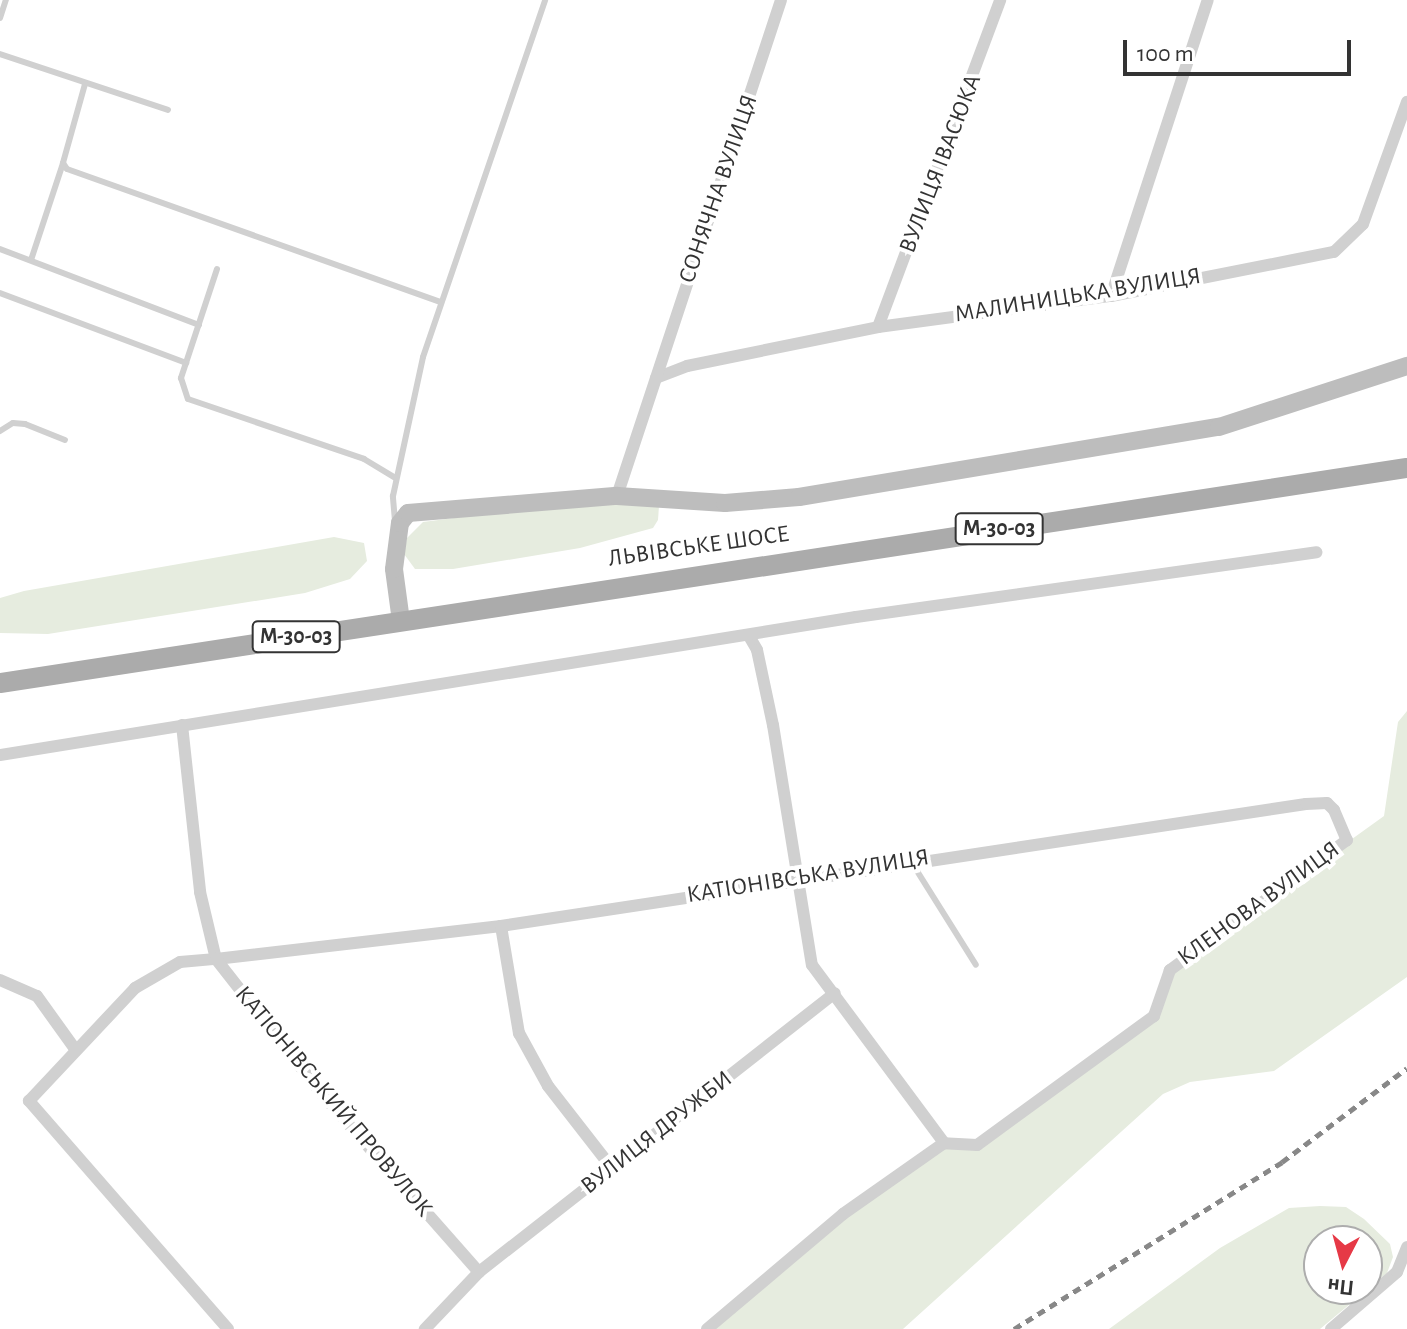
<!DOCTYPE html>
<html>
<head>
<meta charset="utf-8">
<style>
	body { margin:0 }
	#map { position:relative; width:1407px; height:1329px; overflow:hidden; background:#fff; font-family:"Alegreya Sans",sans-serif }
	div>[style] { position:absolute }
	.green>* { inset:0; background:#e6ecdf }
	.lane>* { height:6px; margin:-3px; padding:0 3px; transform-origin:3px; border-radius:3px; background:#d0d0d0 }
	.street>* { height:12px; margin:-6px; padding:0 6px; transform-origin:6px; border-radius:6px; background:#d0d0d0 }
	.secondary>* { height:18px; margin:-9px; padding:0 9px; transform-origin:9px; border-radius:9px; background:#bdbdbd }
	.primary>* { height:20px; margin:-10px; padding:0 10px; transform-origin:10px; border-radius:10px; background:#ababab }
	.rail>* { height:5px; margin-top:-2.5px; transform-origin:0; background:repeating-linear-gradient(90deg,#888 0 8px,transparent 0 14px) }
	span { translate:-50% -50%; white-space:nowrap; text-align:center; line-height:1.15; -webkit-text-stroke:8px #fff; paint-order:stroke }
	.shield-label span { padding:2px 6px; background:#fff; border:2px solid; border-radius:6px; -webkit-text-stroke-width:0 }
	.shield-label { font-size:22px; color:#333; font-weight:700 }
	.street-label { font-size:24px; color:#333 }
	.north { position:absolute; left:1303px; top:1225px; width:80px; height:80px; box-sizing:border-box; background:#fff; border:2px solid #adadad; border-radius:50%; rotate:186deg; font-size:22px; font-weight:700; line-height:32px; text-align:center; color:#333 }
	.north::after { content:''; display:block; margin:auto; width:28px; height:36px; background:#e63946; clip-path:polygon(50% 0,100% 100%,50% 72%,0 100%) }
	.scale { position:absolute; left:1123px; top:40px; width:228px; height:36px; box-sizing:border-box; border:4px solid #333; border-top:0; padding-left:10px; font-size:24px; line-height:28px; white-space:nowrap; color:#333; -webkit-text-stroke:6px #fff; paint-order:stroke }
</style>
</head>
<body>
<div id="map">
	<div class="green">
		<i style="clip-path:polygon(569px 503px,659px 506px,658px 520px,653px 528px,580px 548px,453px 569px,415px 569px,404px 554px,407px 538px,423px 522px)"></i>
		<i style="clip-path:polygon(334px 537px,364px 543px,367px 561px,350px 579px,305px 593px,48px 634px,0 633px,0 598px,24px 591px)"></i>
		<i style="clip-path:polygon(1407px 711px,1407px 977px,1274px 1071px,1190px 1082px,1163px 1094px,903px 1329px,707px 1329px,843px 1213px,944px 1143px,977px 1145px,1154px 1016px,1170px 970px,1384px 816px,1398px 722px)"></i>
		<i style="clip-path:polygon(evenodd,1320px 1206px,1346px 1207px,1364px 1219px,1390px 1244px,1393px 1257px,1387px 1273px,1320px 1329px,1109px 1329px,1220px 1248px,1289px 1208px,1320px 1206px,1319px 1241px,1367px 1241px,1367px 1289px,1319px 1289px,1319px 1241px)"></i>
	</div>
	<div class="lane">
		<i style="left:0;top:18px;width:19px;rotate:-72deg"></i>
		<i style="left:0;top:54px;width:177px;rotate:18.4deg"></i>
		<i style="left:85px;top:84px;width:82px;rotate:105.6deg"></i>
		<i style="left:63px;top:163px;width:7px;rotate:56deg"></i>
		<i style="left:67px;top:169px;width:396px;rotate:19.6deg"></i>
		<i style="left:0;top:249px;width:213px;rotate:20.9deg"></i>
		<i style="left:31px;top:260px;width:102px;rotate:-71.7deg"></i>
		<i style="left:217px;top:269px;width:115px;rotate:108.3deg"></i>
		<i style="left:181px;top:378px;width:22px;rotate:72deg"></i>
		<i style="left:188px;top:399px;width:186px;rotate:18.8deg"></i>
		<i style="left:364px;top:459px;width:37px;rotate:31deg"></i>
		<i style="left:0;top:293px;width:199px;rotate:20.6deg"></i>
		<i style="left:0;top:431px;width:15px;rotate:-32deg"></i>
		<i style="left:13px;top:423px;width:12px;rotate:5deg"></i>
		<i style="left:25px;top:424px;width:43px;rotate:21.8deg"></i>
		<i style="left:395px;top:521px;width:25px;rotate:-95deg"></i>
		<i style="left:393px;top:496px;width:142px;rotate:-77.8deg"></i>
		<i style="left:423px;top:357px;width:377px;rotate:-71.1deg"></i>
		<i style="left:912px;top:863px;width:120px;rotate:57.9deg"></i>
	</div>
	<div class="street">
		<i style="left:1111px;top:296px;width:311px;rotate:-71.9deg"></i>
		<i style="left:878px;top:327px;width:349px;rotate:-69.5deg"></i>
		<i style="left:656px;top:378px;width:33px;rotate:-21deg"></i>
		<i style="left:687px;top:366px;width:195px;rotate:-11.5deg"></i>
		<i style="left:878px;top:327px;width:235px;rotate:-7.6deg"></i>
		<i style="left:1111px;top:296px;width:227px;rotate:-11.2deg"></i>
		<i style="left:1334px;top:252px;width:40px;rotate:-44deg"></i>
		<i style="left:1363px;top:224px;width:130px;rotate:-70.2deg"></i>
		<i style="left:617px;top:496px;width:522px;rotate:-71.7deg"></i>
		<i style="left:749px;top:636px;width:16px;rotate:60deg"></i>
		<i style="left:757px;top:650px;width:77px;rotate:78deg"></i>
		<i style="left:773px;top:725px;width:243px;rotate:80.8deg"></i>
		<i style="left:812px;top:965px;width:222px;rotate:53.4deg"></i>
		<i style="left:182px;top:725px;width:168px;rotate:83.8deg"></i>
		<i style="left:200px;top:892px;width:69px;rotate:76.6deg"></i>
		<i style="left:216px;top:959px;width:287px;rotate:-6.6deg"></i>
		<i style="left:501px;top:926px;width:814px;rotate:-8.62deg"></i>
		<i style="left:1306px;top:804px;width:21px;rotate:-3deg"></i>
		<i style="left:1327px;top:803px;width:10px;rotate:45deg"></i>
		<i style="left:1334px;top:810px;width:33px;rotate:67deg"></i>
		<i style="left:1347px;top:840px;width:220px;rotate:143.7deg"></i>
		<i style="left:1170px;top:970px;width:49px;rotate:109.2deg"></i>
		<i style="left:1154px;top:1016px;width:219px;rotate:143.9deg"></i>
		<i style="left:977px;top:1145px;width:33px;rotate:-177deg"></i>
		<i style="left:0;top:755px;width:867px;rotate:-9.16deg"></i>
		<i style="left:856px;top:617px;width:465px;rotate:-8deg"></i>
		<i style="left:501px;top:926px;width:109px;rotate:80.5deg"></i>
		<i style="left:519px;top:1033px;width:60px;rotate:61.3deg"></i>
		<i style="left:548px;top:1086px;width:103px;rotate:52.1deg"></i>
		<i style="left:0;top:980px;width:40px;rotate:23.4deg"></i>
		<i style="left:37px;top:996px;width:65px;rotate:54.4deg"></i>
		<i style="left:479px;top:1272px;width:452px;rotate:-38.1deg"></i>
		<i style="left:228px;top:1329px;width:303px;rotate:-131.1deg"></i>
		<i style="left:29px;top:1101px;width:155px;rotate:-46.8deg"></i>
		<i style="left:135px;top:988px;width:52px;rotate:-30deg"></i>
		<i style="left:180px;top:962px;width:36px;rotate:-5deg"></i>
		<i style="left:216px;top:959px;width:170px;rotate:51.9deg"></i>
		<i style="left:321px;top:1093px;width:239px;rotate:48.6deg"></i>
		<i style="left:479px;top:1272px;width:79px;rotate:133.5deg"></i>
		<i style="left:707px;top:1329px;width:178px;rotate:-40.2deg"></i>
		<i style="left:843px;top:1214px;width:123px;rotate:-35.1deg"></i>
		<i style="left:1331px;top:1329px;width:87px;rotate:-40.8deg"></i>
		<i style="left:1397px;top:1272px;width:27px;rotate:-68deg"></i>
	</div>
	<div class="secondary">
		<i style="left:401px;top:621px;width:52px;rotate:-97.7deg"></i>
		<i style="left:394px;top:569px;width:46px;rotate:-82.6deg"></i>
		<i style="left:400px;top:523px;width:13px;rotate:-51deg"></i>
		<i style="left:408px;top:513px;width:210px;rotate:-4.7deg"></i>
		<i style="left:617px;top:496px;width:108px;rotate:3.7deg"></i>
		<i style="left:725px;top:503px;width:74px;rotate:-4.6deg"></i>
		<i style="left:799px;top:497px;width:426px;rotate:-9.5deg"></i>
		<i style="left:1219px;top:427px;width:198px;rotate:-18deg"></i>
	</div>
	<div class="primary">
		<i style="left:0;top:683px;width:1423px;rotate:-8.69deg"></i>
	</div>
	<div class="rail">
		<i style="left:1014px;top:1329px;width:316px;rotate:-31.9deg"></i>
		<i style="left:1282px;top:1162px;width:156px;rotate:-36.9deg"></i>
	</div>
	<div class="shield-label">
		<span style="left:999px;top:529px">М-30-03</span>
		<span style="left:296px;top:637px">М-30-03</span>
	</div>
	<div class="street-label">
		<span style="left:941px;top:164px;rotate:-69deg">ВУЛИЦЯ ІВАСЮКА</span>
		<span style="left:719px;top:189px;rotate:-71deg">СОНЯЧНА ВУЛИЦЯ</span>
		<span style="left:1078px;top:296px;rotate:-9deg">МАЛИНИЦЬКА ВУЛИЦЯ</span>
		<span style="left:699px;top:547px;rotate:-8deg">ЛЬВІВСЬКЕ ШОСЕ</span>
		<span style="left:808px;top:877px;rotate:-9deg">КАТІОНІВСЬКА ВУЛИЦЯ</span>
		<span style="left:1259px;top:904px;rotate:-36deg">КЛЕНОВА ВУЛИЦЯ</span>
		<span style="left:333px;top:1102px;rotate:50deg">КАТІОНІВСЬКИЙ ПРОВУЛОК</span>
		<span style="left:657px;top:1133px;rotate:-38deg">ВУЛИЦЯ ДРУЖБИ</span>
	</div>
	<div class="north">Пн</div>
	<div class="scale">100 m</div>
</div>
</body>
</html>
